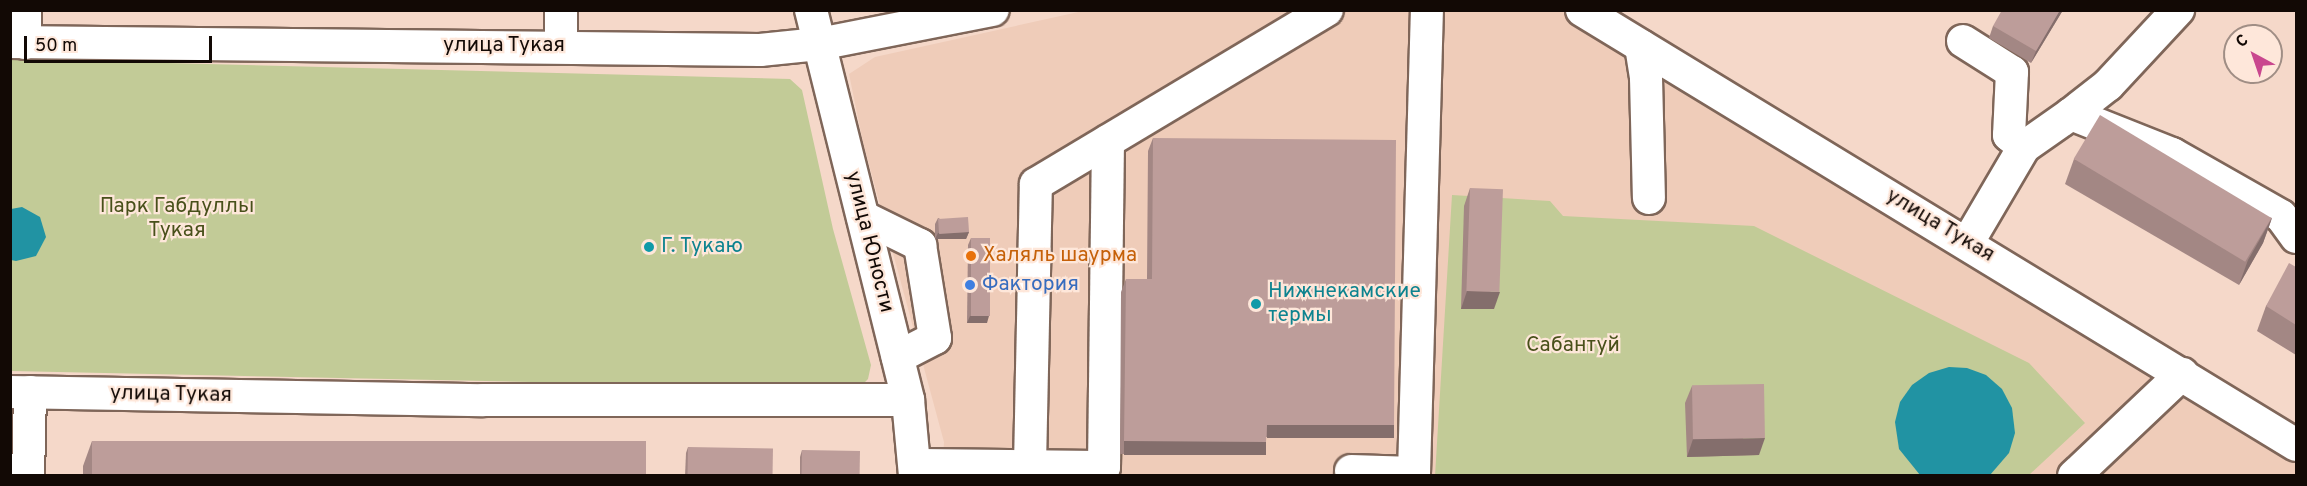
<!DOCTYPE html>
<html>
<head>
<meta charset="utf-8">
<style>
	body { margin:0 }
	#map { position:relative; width:2307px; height:486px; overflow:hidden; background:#f5d8c9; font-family:Overpass,sans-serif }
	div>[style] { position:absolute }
	.built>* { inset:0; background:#efccb9 }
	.green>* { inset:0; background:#c2cb97 }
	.water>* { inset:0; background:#2193a3 }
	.roads { filter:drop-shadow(2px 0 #7f6659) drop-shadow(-2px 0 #7f6659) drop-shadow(0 2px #7f6659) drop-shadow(0 -2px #7f6659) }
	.minor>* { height:32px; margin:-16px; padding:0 16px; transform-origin:16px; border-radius:16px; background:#fff }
	.wall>* { inset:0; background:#a38784 }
	.shaded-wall>* { inset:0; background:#846e6c; transform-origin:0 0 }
	.building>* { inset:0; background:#bd9d9a; transform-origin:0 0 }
	.dots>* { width:16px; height:16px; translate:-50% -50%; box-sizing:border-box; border:3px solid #fee7da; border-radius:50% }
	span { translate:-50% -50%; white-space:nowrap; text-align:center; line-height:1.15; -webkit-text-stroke:4.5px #fee7da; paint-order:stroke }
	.street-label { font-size:21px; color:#120905 }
	.park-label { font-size:21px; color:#48501a }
	.culture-label { font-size:21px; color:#0d838f }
	.left { translate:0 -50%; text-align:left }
	.food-label { font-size:21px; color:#c56008 }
	.shop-label { font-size:21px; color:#366cbe }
	.frame { position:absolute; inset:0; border:12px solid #120905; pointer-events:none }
	.north { position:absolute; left:2223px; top:24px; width:60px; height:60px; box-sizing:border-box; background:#fee7da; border:2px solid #a08e85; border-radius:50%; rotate:320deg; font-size:16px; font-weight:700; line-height:24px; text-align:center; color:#120905 }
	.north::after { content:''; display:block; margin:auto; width:21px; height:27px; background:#c9478e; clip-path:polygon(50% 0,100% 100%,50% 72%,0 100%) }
	.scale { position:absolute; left:24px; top:36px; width:188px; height:27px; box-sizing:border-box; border:3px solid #120905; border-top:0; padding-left:8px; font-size:18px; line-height:21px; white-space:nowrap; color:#120905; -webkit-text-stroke:4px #fee7da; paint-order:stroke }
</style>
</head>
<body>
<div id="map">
	<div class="built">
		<i style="clip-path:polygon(1083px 11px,1570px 11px,2296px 457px,2296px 475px,942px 475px,944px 442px,863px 142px,849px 74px,875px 57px)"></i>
	</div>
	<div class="green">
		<i style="clip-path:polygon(11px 59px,790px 79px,802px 90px,833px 229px,871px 365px,868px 379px,858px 389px,11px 371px)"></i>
		<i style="clip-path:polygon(1452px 195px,1550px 201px,1563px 216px,1754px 226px,2029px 363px,2085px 423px,2029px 475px,1435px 476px)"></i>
	</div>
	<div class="water">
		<i style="clip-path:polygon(22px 207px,40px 217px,46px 237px,36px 256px,16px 261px,11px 260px,11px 209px)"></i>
		<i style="clip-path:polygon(1949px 367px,1967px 368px,1986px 375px,2002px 389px,2012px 408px,2015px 433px,2009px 453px,1990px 475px,1920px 475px,1899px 449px,1895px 422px,1900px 402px,1912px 385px,1929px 373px)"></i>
	</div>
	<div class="roads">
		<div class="minor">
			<i style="left:561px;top:10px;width:37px;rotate:90deg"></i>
			<i style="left:811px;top:10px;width:402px;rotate:76deg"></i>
			<i style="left:908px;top:400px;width:76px;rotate:84.7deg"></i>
			<i style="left:1582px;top:10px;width:836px;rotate:31.35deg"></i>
			<i style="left:1963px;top:41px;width:58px;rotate:32.3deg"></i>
			<i style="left:2012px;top:72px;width:63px;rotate:92.7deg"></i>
			<i style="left:2009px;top:135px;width:19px;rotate:39deg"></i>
			<i style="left:10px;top:42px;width:750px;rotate:0.61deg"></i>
			<i style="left:760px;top:50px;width:59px;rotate:-5.8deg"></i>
			<i style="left:819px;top:44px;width:177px;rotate:-11.1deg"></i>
			<i style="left:25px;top:43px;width:33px;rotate:-90deg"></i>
			<i style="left:1641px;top:46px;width:32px;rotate:81deg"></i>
			<i style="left:1646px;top:78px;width:120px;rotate:88.6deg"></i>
			<i style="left:2071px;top:114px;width:47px;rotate:-38.1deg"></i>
			<i style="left:2108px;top:85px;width:103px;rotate:-47deg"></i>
			<i style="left:863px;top:217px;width:64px;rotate:26.2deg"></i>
			<i style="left:920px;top:245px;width:94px;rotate:80.8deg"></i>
			<i style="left:935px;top:338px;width:42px;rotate:152.8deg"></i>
			<i style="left:1968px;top:242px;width:110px;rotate:-59.5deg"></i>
			<i style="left:2024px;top:147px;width:57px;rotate:-35.1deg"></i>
			<i style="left:2071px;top:114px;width:109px;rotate:21.6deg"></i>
			<i style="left:2172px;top:154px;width:125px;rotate:29.6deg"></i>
			<i style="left:2281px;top:216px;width:26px;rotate:54deg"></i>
			<i style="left:10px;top:392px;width:473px;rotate:1deg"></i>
			<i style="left:483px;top:400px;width:425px"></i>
			<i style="left:915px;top:465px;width:189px;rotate:0.6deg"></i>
			<i style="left:1104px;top:467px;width:326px;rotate:-89.3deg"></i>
			<i style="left:1030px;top:465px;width:281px;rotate:-88.8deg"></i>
			<i style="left:1036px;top:184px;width:339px;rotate:-30.9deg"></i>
			<i style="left:1351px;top:471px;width:63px;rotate:1.8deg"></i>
			<i style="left:1414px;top:473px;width:463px;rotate:-88.4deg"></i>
			<i style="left:28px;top:476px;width:84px;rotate:-88.6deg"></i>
			<i style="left:2074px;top:476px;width:149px;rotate:-43.4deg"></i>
		</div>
	</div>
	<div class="wall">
		<i style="clip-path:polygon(2063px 10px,2031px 63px,1989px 38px,1993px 26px)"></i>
		<i style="clip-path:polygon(1153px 138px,1389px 437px,1266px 437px,1262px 455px,1120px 454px,1121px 292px,1126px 279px,1147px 279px,1148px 151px)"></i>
		<i style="clip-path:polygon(2074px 159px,2272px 218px,2263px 243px,2239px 285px,2065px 184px)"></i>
		<i style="clip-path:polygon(1470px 188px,1494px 309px,1461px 309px,1464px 206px)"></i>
		<i style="clip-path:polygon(938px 218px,969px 232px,966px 239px,935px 239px,935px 224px)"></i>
		<i style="clip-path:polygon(971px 238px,987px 323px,967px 323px,968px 245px)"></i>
		<i style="clip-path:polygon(2296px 267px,2296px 355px,2257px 331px,2266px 306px)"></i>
		<i style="clip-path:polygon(1692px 386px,1759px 455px,1687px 457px,1685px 403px)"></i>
		<i style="clip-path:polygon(92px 441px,646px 476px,83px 476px,83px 466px)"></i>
		<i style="clip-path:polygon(688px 447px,772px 476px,685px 476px,686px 453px)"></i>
		<i style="clip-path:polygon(802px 450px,860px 476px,800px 476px,800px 457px)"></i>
	</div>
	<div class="shaded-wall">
		<i style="clip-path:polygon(2060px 10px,2063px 10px,2031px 63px,2036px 51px)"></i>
		<i style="clip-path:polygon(2272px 218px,2263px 243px,2239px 285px,2248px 260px)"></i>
		<i style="clip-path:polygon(969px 232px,966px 239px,935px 239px,938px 233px)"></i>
		<i style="clip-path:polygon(1467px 291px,1500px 292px,1494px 309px,1461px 309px)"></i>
		<i style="clip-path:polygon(970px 316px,989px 316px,987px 323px,967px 323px)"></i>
		<i style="left:1267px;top:425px;width:127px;height:13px"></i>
		<i style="clip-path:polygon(1765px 438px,1759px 455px,1687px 457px,1693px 439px)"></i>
		<i style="left:1124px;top:441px;width:142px;height:14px"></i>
	</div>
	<div class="building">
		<i style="clip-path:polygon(2002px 10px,2060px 10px,2036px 51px,1993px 26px)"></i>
		<i style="left:2100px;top:115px;width:200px;height:51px;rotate:31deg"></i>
		<i style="clip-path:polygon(1153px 138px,1396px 140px,1394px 425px,1267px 425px,1266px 442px,1124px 441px,1126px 279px,1152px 279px)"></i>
		<i style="left:1470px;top:188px;width:33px;height:103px;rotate:2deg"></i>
		<i style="left:968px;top:217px;width:15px;height:30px;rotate:86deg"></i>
		<i style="left:971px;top:238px;width:19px;height:78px"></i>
		<i style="clip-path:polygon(2289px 263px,2296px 267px,2296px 325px,2266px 306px)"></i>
		<i style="left:1764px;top:384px;width:54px;height:72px;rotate:89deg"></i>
		<i style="left:92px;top:441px;width:554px;height:35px"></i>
		<i style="left:688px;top:447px;width:85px;height:29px;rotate:1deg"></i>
		<i style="left:802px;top:450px;width:58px;height:26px;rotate:1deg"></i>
	</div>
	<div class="dots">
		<i style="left:649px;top:247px;background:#0f9aa8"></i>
		<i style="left:971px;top:256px;background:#e8710a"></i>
		<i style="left:970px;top:285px;background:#3f7fe0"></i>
		<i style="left:1256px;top:304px;background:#0f9aa8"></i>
	</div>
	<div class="street-label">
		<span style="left:504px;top:46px">улица Тукая</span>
		<span style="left:1940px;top:226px;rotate:31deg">улица Тукая</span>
		<span style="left:869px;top:242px;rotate:76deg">улица Юности</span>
		<span style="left:171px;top:395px;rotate:1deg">улица Тукая</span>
	</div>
	<div class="park-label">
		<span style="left:177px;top:219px">Парк Габдуллы<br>Тукая</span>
		<span style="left:1573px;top:346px">Сабантуй</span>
	</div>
	<div class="culture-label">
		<span class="left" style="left:661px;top:247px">Г. Тукаю</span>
		<span class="left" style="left:1268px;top:304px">Нижнекамские<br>термы</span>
	</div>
	<div class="food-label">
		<span class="left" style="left:983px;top:256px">Халяль шаурма</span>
	</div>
	<div class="shop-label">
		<span class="left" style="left:982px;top:285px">Фактория</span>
	</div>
	<div class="frame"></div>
	<div class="north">С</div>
	<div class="scale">50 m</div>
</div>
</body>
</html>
